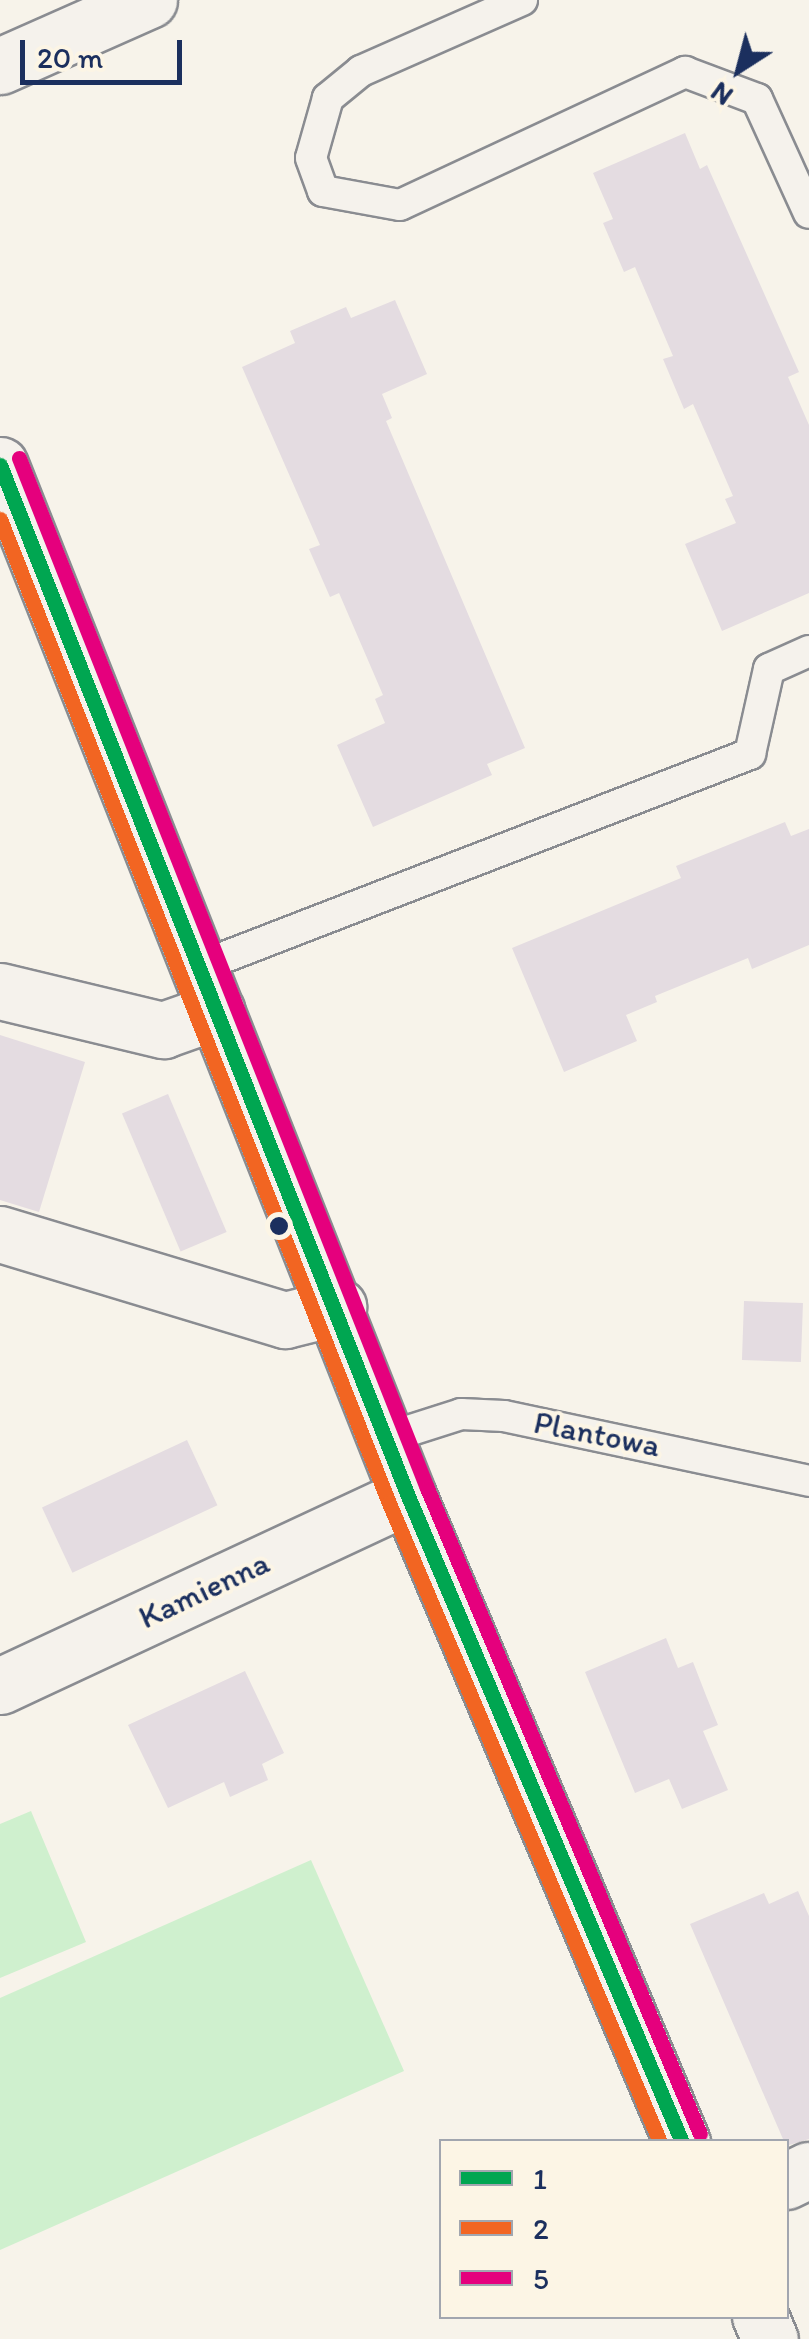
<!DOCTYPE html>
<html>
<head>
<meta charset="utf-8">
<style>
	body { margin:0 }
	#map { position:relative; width:809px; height:2339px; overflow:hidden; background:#f7f3ea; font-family:Itim,sans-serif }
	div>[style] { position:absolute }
	.green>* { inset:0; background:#cff0ce }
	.building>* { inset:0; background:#e4dce1; transform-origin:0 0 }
	.roads { filter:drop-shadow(2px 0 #8a8c91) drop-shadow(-2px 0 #8a8c91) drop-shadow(0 2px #8a8c91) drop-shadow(0 -2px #8a8c91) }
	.service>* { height:30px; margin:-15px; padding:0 15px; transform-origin:15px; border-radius:15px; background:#f5f2ec }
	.minor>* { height:55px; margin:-27.5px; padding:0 27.5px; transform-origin:27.5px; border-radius:27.5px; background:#f5f2ec }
	.tertiary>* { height:55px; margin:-27.5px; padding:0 27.5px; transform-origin:27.5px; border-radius:27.5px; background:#f5f2ec }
	.bus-1>* { height:15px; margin:-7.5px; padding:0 7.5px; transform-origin:7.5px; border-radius:7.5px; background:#00a651 }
	.bus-2>* { height:15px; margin:-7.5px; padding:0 7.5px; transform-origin:7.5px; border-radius:7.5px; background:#f26522 }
	.bus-3>* { height:15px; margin:-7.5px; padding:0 7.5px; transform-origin:7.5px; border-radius:7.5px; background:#e5007d }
	.dots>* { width:28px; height:28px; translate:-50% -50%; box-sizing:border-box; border:5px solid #fcf5e5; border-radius:50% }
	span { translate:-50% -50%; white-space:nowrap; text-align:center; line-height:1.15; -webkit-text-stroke:8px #fcf5e5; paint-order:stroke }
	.street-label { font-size:32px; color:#1b2f5e }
	.legend { position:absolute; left:439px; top:2139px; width:350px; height:180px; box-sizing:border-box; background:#fcf5e5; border:2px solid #a2a6af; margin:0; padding:12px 18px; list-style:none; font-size:30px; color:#1b2f5e }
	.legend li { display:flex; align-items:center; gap:20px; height:50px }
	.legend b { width:50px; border:2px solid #a2a6af }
	.north { position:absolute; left:689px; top:20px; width:100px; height:100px; -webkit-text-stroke:8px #fcf5e5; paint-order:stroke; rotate:216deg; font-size:28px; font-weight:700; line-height:40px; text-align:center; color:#1b2f5e }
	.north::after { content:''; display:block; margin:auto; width:35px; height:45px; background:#1b2f5e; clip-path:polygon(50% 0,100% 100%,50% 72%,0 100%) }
	.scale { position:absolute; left:20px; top:40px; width:162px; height:45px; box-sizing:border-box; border:5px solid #1b2f5e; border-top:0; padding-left:12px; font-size:30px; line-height:35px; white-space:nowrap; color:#1b2f5e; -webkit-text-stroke:8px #fcf5e5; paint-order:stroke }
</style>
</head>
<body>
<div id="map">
	<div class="green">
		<i style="clip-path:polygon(31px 1811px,86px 1942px,0 1978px,0 1824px)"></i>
		<i style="clip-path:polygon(311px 1860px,404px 2071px,0 2250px,0 1998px)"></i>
	</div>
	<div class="building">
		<i style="clip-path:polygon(685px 133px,700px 169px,707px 165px,799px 372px,788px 377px,809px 425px,809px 593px,722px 631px,685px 544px,736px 523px,725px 499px,733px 496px,693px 404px,684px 409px,663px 359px,673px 356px,635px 267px,624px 272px,603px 223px,613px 219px,593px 173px)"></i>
		<i style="clip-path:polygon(395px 300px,427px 374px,382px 394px,392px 418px,386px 421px,525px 748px,487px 764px,492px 775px,373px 827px,337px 745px,385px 723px,375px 699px,383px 695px,339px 593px,330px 597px,309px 549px,320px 545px,242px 367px,295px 343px,290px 331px,346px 307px,351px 318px)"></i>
		<i style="clip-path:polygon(785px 822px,791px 836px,809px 829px,809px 945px,752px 969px,748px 958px,655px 996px,657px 1002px,626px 1015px,637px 1041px,564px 1072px,512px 948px,681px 878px,676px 866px)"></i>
		<i style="clip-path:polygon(0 1035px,85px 1062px,39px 1212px,0 1200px)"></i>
		<i style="left:168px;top:1094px;width:150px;height:50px;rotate:67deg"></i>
		<i style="left:744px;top:1301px;width:59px;height:59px;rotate:2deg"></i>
		<i style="left:187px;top:1440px;width:72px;height:160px;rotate:65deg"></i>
		<i style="clip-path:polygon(666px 1638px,678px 1668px,693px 1662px,707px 1698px,718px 1725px,703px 1731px,728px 1790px,682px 1809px,669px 1779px,635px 1793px,585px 1672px)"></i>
		<i style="clip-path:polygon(245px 1671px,284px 1753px,262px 1764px,268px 1780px,230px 1797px,224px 1782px,168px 1808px,128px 1725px)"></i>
		<i style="clip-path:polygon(798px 1891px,809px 1916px,809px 2139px,786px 2146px,690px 1924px,764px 1893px,769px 1904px)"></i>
	</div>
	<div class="roads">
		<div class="service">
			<i style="left:522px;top:0;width:176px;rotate:156.2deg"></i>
			<i style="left:361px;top:71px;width:43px;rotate:140.7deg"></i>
			<i style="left:328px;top:98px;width:62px;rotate:105.8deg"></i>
			<i style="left:311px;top:158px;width:35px;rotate:70deg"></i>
			<i style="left:323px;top:191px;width:78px;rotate:10.3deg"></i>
			<i style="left:400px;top:205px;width:315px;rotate:-25deg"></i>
			<i style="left:685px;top:72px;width:77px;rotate:20.6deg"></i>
			<i style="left:757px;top:99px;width:125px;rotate:65.5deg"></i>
			<i style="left:199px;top:967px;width:591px;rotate:-21.14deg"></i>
			<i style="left:750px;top:754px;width:87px;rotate:-77.4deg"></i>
			<i style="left:769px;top:669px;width:44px;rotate:-24.2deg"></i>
			<i style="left:386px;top:1438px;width:79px;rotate:-17.7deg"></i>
			<i style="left:461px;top:1414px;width:43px;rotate:2.7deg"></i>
			<i style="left:504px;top:1416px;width:312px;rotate:12deg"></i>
		</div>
		<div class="minor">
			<i style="left:0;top:66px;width:163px;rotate:-23.9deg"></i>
			<i style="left:0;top:991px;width:168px;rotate:13.5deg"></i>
			<i style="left:163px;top:1030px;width:57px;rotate:-19.4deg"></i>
			<i style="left:0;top:1234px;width:298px;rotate:16.8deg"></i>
			<i style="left:285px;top:1320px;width:55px;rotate:-13.8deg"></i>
			<i style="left:0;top:1686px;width:450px;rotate:-25deg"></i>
			<i style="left:786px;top:2181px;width:25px;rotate:-26deg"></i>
		</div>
		<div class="tertiary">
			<i style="left:0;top:465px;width:1109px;rotate:68.41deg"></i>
			<i style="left:408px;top:1496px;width:702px;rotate:67.02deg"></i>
			<i style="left:760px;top:2316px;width:25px;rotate:67deg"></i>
		</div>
	</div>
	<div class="bus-1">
		<i style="left:0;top:465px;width:1109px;rotate:68.41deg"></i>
		<i style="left:408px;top:1496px;width:702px;rotate:67.02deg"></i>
	</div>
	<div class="bus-2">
		<i style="left:0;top:519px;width:1058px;rotate:68.43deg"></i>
		<i style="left:389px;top:1503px;width:694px;rotate:67.02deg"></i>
	</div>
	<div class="bus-3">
		<i style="left:19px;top:458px;width:1108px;rotate:68.39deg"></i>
		<i style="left:427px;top:1488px;width:701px;rotate:67.09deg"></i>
	</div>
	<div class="dots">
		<i style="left:279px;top:1226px;background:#1b2f5e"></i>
	</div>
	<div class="street-label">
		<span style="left:597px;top:1434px;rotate:11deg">Plantowa</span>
		<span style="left:204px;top:1590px;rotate:-25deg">Kamienna</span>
	</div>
	<ul class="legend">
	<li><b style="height:12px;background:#00a651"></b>1</li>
	<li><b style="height:12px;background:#f26522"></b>2</li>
	<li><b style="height:12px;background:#e5007d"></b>5</li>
	</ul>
	<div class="north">N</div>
	<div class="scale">20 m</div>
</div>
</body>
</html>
